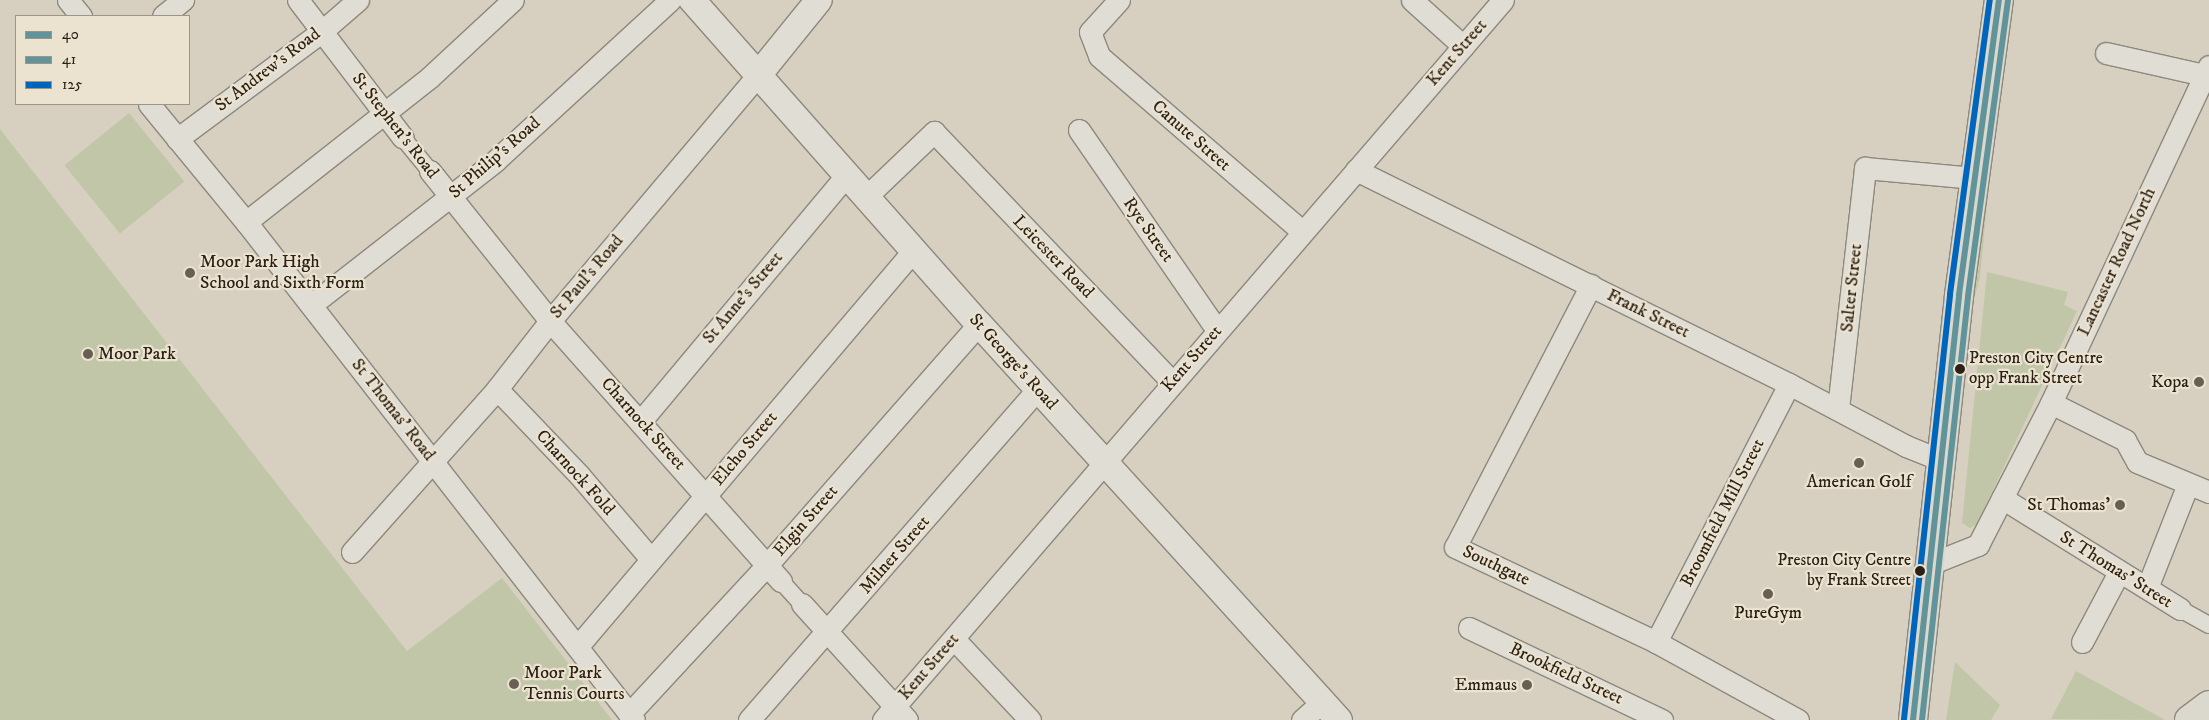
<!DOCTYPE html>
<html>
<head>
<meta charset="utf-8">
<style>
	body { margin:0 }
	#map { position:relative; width:2209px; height:720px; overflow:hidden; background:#d7d0c0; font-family:"IM FELL DW Pica",serif }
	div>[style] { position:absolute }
	.green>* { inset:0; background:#c0c6a7; transform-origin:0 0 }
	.roads { filter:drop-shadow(1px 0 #8d887d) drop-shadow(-1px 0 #8d887d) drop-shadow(0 1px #8d887d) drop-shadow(0 -1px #8d887d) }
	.pedestrian>* { height:16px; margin:-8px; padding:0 8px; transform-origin:8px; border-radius:8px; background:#e0ddd5 }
	.minor>* { height:21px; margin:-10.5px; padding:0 10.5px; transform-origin:10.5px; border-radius:10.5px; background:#e0ddd5 }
	.tertiary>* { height:26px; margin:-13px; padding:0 13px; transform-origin:13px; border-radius:13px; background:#e0ddd5 }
	.primary>* { height:28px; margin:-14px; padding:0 14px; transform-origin:14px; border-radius:14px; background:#dbd8ce }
	.trunk>* { height:28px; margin:-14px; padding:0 14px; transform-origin:14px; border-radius:14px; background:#dbd8ce }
	.bus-1>* { height:6px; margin:-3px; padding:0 3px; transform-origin:3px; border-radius:3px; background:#61949a }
	.bus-2>* { height:6px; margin:-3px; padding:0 3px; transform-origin:3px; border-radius:3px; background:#61949a }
	.bus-3>* { height:6px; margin:-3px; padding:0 3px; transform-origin:3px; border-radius:3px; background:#0065bd }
	.dots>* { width:14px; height:14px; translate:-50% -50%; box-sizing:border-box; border:2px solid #ebe3d0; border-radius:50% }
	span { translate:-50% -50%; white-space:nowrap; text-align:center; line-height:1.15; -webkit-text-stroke:4.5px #ebe3d0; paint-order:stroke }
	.bus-label { font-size:17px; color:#2c2117 }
	.left { translate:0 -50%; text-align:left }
	.right { translate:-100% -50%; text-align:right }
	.street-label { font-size:18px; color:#2c2117 }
	.poi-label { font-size:18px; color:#2c2117 }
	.legend { position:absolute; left:15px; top:15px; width:175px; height:90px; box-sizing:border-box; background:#ebe3d0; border:1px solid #9f9586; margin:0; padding:6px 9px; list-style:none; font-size:15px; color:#2c2117 }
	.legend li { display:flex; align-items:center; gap:10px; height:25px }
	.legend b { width:25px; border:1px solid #9f9586 }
</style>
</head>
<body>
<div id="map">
	<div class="green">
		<i style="clip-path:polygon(2001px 59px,1980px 277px,1972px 307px,1982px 177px)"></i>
		<i style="left:129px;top:113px;width:88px;height:83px;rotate:51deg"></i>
		<i style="clip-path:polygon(0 129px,407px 651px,502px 578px,612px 720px,0 720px)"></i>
		<i style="clip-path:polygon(1987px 272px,2068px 292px,2064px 305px,2077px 311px,1977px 524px,1970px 528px,1962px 523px)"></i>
		<i style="clip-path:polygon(1955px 662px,2000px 705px,1991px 720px,1946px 720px)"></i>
		<i style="clip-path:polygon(2076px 671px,2165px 720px,2051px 719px)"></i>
	</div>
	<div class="roads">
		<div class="pedestrian">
			<i style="left:403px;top:138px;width:43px;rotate:50.7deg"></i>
			<i style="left:781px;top:581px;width:31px;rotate:48deg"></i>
			<i style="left:2180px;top:609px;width:33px;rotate:29deg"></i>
		</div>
		<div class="minor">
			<i style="left:68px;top:0;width:21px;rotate:51deg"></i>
			<i style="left:298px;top:0;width:173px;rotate:52.7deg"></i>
			<i style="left:1119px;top:0;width:43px;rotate:132.2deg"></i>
			<i style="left:1090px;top:32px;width:26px;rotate:69deg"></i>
			<i style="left:1099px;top:56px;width:269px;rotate:40.8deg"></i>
			<i style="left:1412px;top:0;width:69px;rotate:42deg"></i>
			<i style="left:163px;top:16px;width:26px;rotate:-39deg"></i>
			<i style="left:2106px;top:53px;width:106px;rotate:12.6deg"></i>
			<i style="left:149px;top:104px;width:153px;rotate:50.6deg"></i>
			<i style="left:246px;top:222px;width:631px;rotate:52.08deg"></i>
			<i style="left:1079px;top:130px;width:243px;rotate:55.4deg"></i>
			<i style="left:177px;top:139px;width:179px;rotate:-36.6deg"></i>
			<i style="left:321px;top:32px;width:49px;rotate:-40.9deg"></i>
			<i style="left:1356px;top:170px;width:483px;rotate:26.3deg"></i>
			<i style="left:1789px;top:384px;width:132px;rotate:27.9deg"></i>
			<i style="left:1906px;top:446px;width:37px;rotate:22deg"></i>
			<i style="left:430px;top:171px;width:192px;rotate:51.3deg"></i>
			<i style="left:550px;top:321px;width:348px;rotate:48.4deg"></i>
			<i style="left:867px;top:196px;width:93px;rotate:-43.7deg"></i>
			<i style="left:934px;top:132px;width:345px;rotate:46.4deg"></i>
			<i style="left:246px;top:222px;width:234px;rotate:-38.2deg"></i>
			<i style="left:430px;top:77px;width:113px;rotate:-42.9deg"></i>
			<i style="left:1591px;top:285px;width:295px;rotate:117.4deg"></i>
			<i style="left:1455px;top:547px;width:222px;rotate:25.3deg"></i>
			<i style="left:1656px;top:642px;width:162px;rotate:28.8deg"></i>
			<i style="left:311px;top:305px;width:234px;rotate:-38deg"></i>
			<i style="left:495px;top:161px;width:238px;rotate:-42.6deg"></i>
			<i style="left:497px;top:389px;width:120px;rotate:46.3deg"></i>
			<i style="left:580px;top:476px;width:108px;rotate:49.5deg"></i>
			<i style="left:2051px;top:403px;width:83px;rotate:26.6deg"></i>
			<i style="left:2125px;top:440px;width:25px;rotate:61deg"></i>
			<i style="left:2137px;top:462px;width:78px;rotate:22.6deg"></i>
			<i style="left:1838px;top:409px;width:243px;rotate:-83.6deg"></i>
			<i style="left:1865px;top:168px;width:110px;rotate:5.2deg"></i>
			<i style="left:640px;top:422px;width:323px;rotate:-50.1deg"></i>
			<i style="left:2002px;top:498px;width:210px;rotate:31.9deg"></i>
			<i style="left:352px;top:552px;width:218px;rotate:-48.3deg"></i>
			<i style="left:497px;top:389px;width:86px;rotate:-52.1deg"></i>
			<i style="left:550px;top:321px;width:324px;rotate:-49.8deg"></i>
			<i style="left:1930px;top:564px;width:52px;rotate:-21.6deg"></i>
			<i style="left:1978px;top:545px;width:160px;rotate:-62.8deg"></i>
			<i style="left:2051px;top:403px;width:372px;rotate:-64.9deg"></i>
			<i style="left:2147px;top:588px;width:112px;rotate:-68.5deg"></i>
			<i style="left:802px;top:604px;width:156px;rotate:47.8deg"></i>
			<i style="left:1469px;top:628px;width:214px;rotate:25.5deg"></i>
			<i style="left:954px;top:639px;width:111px;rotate:46.8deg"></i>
			<i style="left:1656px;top:642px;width:290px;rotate:-62.7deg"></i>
			<i style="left:2082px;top:642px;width:79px;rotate:-62.1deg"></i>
			<i style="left:578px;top:646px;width:518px;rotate:-49.7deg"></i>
			<i style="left:629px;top:714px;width:203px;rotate:-47.2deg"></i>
			<i style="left:767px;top:565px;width:321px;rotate:-48.7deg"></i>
			<i style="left:749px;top:720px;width:439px;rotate:-48.9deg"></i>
			<i style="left:883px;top:720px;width:950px;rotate:-49.27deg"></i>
			<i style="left:1302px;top:720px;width:27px;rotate:-42deg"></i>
		</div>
		<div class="tertiary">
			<i style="left:692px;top:0;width:433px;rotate:48.5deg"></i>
			<i style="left:979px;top:324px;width:535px;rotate:47.73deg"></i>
			<i style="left:759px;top:74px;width:95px;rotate:-51deg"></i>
		</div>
		<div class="primary">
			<i style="left:2189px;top:720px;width:25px;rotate:-37deg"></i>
		</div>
		<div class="trunk">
			<i style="left:1913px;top:720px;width:427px;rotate:-83.8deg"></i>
			<i style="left:1959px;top:295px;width:298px;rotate:-82.3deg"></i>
		</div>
	</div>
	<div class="bus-1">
		<i style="left:1913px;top:720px;width:427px;rotate:-83.8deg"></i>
		<i style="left:1959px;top:295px;width:298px;rotate:-82.3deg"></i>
	</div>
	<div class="bus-2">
		<i style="left:1922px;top:720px;width:426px;rotate:-83.8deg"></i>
		<i style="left:1968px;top:296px;width:298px;rotate:-82.3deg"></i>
	</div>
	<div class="bus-3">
		<i style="left:1904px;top:719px;width:427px;rotate:-83.8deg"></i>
		<i style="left:1950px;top:294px;width:297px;rotate:-82.3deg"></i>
	</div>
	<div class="dots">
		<i style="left:190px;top:273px;background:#685e52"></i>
		<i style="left:88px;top:354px;background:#685e52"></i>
		<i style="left:1960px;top:369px;background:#2c2117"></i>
		<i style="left:2199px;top:382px;background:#685e52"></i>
		<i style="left:1859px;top:463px;background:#685e52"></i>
		<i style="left:2120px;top:505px;background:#685e52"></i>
		<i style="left:1920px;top:571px;background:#2c2117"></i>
		<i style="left:1768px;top:594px;background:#685e52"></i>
		<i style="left:514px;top:684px;background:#685e52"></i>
		<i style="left:1527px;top:685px;background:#685e52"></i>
	</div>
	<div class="bus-label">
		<span class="left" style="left:1969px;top:369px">Preston City Centre<br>opp Frank Street</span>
		<span class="right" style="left:1911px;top:571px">Preston City Centre<br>by Frank Street</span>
	</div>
	<div class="street-label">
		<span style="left:1457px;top:53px;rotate:-49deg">Kent Street</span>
		<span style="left:268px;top:70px;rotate:-37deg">St Andrew's Road</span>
		<span style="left:395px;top:126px;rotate:52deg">St Stephen's Road</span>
		<span style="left:1191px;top:136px;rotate:41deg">Canute Street</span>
		<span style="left:495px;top:158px;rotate:-41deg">St Philip's Road</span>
		<span style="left:1148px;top:230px;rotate:55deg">Rye Street</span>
		<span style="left:1053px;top:257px;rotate:46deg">Leicester Road</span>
		<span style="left:2117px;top:262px;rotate:-65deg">Lancaster Road North</span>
		<span style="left:587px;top:277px;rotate:-50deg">St Paul's Road</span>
		<span style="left:1852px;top:288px;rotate:-84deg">Salter Street</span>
		<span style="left:743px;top:298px;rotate:-50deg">St Anne's Street</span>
		<span style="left:1648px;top:314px;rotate:26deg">Frank Street</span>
		<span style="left:1192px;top:359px;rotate:-49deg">Kent Street</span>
		<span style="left:1013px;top:362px;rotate:48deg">St George's Road</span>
		<span style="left:393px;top:410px;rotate:52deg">St Thomas' Road</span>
		<span style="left:643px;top:424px;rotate:48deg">Charnock Street</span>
		<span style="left:745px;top:449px;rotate:-50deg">Elcho Street</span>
		<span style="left:575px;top:473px;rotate:48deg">Charnock Fold</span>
		<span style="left:1723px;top:513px;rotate:-63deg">Broomfield Mill Street</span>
		<span style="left:806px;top:521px;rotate:-49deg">Elgin Street</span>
		<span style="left:895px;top:555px;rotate:-49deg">Milner Street</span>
		<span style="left:1496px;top:566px;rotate:25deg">Southgate</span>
		<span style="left:2116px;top:570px;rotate:32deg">St Thomas' Street</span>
		<span style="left:929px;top:667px;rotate:-49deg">Kent Street</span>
		<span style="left:1566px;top:674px;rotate:25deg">Brookfield Street</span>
	</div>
	<div class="poi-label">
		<span class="left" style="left:200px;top:273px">Moor Park High<br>School and Sixth Form</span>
		<span class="left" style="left:98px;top:354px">Moor Park</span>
		<span class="right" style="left:2189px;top:382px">Kopa</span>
		<span style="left:1859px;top:482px">American Golf</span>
		<span class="right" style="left:2110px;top:505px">St Thomas'</span>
		<span style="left:1768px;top:613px">PureGym</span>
		<span class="left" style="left:524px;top:684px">Moor Park<br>Tennis Courts</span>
		<span class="right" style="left:1517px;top:685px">Emmaus</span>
	</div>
	<ul class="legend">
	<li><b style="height:6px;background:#61949a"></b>40</li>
	<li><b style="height:6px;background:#61949a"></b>41</li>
	<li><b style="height:6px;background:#0065bd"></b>125</li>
	</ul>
</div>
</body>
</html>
